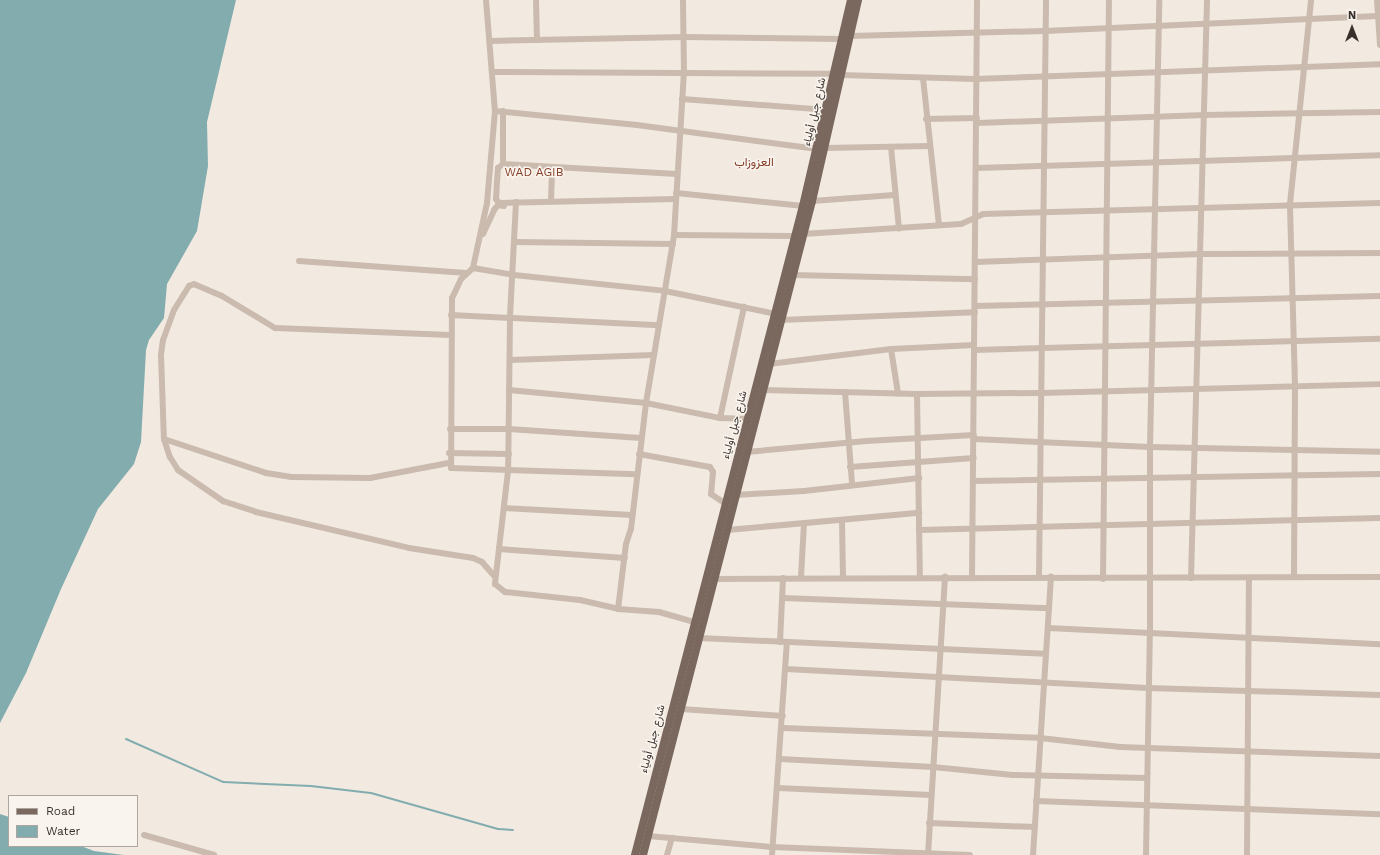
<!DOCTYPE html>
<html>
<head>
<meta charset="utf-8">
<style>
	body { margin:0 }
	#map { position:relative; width:1380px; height:855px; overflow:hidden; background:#f2eae1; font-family:"Work Sans",Vazirmatn,sans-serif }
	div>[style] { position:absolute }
	.water>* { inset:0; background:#82acae }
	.stream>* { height:2px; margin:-1px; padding:0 1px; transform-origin:1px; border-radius:1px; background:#82acae }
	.minor>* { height:6px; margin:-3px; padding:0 3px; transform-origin:3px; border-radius:3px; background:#cabbae }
	.major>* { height:8px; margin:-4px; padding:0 4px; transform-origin:4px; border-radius:4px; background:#7a675e }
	span { translate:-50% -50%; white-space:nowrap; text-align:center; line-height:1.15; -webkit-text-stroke:3px #faf4ee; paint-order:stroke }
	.street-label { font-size:11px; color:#39302c }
	.neighbourhood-label { font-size:12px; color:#843f29 }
	.legend { position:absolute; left:8px; top:795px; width:130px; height:52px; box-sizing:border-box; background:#faf4ee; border:1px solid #ada6a0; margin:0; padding:5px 7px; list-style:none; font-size:12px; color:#39302c }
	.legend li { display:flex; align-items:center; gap:8px; height:20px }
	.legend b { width:20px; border:1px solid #ada6a0 }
	.north { position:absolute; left:1332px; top:8px; width:40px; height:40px; -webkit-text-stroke:3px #faf4ee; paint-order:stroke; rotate:0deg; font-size:11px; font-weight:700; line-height:16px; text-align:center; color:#39302c }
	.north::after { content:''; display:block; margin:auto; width:14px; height:18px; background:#39302c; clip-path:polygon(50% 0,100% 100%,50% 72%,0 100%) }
</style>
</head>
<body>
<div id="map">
	<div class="water">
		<i style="clip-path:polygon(0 0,236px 0,207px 122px,208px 166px,197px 231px,167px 284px,164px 318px,149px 340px,146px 350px,141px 442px,134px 464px,98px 509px,61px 589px,26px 673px,0 723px)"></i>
		<i style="clip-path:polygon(0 814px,9px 817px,9px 846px,81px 846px,94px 851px,124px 855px,0 855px)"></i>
	</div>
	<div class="stream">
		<i style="left:126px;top:739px;width:106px;rotate:23.9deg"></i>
		<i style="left:223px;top:782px;width:88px;rotate:2.6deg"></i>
		<i style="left:311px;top:786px;width:60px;rotate:6.7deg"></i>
		<i style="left:371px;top:793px;width:132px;rotate:15.8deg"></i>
		<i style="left:498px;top:829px;width:15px;rotate:4deg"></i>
	</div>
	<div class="minor">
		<i style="left:486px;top:0;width:111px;rotate:85.4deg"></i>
		<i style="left:495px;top:111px;width:92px;rotate:95deg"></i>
		<i style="left:487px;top:203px;width:66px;rotate:102.2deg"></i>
		<i style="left:473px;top:268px;width:42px;rotate:9.7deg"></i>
		<i style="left:514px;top:275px;width:152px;rotate:6deg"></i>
		<i style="left:665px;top:291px;width:113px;rotate:11.7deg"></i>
		<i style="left:536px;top:0;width:40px;rotate:88.6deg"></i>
		<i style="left:1377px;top:0;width:45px;rotate:86.2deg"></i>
		<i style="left:850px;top:36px;width:195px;rotate:-1.5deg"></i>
		<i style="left:1045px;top:31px;width:333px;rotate:-2.6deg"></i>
		<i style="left:490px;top:41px;width:194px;rotate:-1.2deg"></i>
		<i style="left:684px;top:37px;width:158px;rotate:0.7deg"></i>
		<i style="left:494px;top:72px;width:341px;rotate:0.3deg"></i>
		<i style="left:841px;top:75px;width:134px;rotate:1.7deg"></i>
		<i style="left:975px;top:79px;width:405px;rotate:-2.1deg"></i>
		<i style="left:923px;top:78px;width:148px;rotate:83.8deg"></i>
		<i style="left:682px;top:99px;width:145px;rotate:4.3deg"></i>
		<i style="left:495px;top:111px;width:143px;rotate:5.6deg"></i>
		<i style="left:637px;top:125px;width:182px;rotate:7.6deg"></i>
		<i style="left:503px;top:111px;width:53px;rotate:90deg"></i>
		<i style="left:503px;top:164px;width:6px;rotate:141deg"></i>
		<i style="left:498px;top:168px;width:13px;rotate:94deg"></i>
		<i style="left:497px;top:181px;width:18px;rotate:93deg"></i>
		<i style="left:496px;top:199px;width:5px;rotate:53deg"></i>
		<i style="left:499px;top:203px;width:177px;rotate:-1.3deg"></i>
		<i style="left:926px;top:119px;width:51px;rotate:-1.1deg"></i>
		<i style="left:977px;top:123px;width:228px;rotate:-2deg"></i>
		<i style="left:1205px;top:115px;width:175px;rotate:-1deg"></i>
		<i style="left:891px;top:147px;width:82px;rotate:84.4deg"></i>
		<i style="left:825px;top:148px;width:104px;rotate:-1.1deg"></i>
		<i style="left:503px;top:164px;width:174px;rotate:3.3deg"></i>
		<i style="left:976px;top:168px;width:404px;rotate:-1.8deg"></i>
		<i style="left:676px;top:193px;width:128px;rotate:5.8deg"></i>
		<i style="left:551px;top:201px;width:33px;rotate:-88deg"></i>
		<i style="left:812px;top:201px;width:82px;rotate:-4.2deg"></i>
		<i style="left:516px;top:202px;width:116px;rotate:93deg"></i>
		<i style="left:510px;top:318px;width:153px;rotate:90.7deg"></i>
		<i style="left:508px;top:471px;width:114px;rotate:96.6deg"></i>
		<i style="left:495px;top:584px;width:13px;rotate:39deg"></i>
		<i style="left:505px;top:592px;width:75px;rotate:6.1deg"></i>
		<i style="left:580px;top:600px;width:39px;rotate:13deg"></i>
		<i style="left:618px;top:609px;width:41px;rotate:4.2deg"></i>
		<i style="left:659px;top:612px;width:37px;rotate:16deg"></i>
		<i style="left:483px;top:234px;width:26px;rotate:-65deg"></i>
		<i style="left:494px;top:210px;width:6px;rotate:-51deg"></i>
		<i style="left:498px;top:205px;width:6px;rotate:9deg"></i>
		<i style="left:803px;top:234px;width:158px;rotate:-3.6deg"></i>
		<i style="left:961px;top:224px;width:24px;rotate:-24deg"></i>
		<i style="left:983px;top:214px;width:397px;rotate:-1.6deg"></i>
		<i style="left:674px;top:235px;width:121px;rotate:0.5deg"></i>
		<i style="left:515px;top:242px;width:158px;rotate:0.7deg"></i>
		<i style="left:299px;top:261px;width:168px;rotate:4.1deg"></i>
		<i style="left:975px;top:262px;width:226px;rotate:-2deg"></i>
		<i style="left:1201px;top:254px;width:179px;rotate:-0.3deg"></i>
		<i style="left:473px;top:268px;width:16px;rotate:137deg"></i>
		<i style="left:461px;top:279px;width:21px;rotate:115deg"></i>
		<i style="left:452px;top:298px;width:170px;rotate:90.3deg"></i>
		<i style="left:451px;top:468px;width:185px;rotate:1.9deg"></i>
		<i style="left:792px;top:275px;width:183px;rotate:1.3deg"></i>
		<i style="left:975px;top:306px;width:405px;rotate:-1.4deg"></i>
		<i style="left:451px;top:315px;width:208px;rotate:2.8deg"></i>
		<i style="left:780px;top:320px;width:195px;rotate:-2.3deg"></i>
		<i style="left:450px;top:335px;width:175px;rotate:-177.7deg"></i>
		<i style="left:275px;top:328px;width:62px;rotate:-148.9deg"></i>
		<i style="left:222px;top:296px;width:30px;rotate:-157deg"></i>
		<i style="left:194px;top:284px;width:5px;rotate:158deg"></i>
		<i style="left:189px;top:286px;width:28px;rotate:122deg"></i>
		<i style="left:174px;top:310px;width:32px;rotate:110deg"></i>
		<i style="left:163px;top:340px;width:15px;rotate:98deg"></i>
		<i style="left:161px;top:355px;width:84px;rotate:88deg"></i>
		<i style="left:164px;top:439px;width:19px;rotate:72deg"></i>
		<i style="left:170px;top:457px;width:15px;rotate:58deg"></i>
		<i style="left:178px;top:470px;width:55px;rotate:34.6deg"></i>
		<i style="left:223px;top:501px;width:35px;rotate:18deg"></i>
		<i style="left:256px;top:512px;width:157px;rotate:13.2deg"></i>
		<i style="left:409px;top:548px;width:65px;rotate:8.9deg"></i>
		<i style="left:473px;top:558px;width:10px;rotate:24deg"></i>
		<i style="left:482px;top:562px;width:18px;rotate:49deg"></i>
		<i style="left:891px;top:349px;width:45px;rotate:81deg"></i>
		<i style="left:974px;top:350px;width:406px;rotate:-1.6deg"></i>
		<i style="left:510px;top:360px;width:144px;rotate:-2deg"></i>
		<i style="left:769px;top:364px;width:123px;rotate:-7deg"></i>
		<i style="left:891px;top:349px;width:83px;rotate:-2.8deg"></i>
		<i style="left:509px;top:390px;width:138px;rotate:5.4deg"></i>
		<i style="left:646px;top:403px;width:76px;rotate:11.5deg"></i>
		<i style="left:720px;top:418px;width:28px;rotate:2deg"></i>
		<i style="left:763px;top:390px;width:154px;rotate:1.5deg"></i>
		<i style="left:917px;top:394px;width:124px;rotate:-0.5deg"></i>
		<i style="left:1041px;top:393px;width:339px;rotate:-1.5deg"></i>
		<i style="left:845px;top:392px;width:92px;rotate:85.6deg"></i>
		<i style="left:917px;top:394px;width:184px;rotate:89.1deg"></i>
		<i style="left:720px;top:418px;width:114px;rotate:-77.8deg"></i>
		<i style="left:450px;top:429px;width:59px"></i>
		<i style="left:509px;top:429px;width:132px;rotate:3.9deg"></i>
		<i style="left:164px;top:439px;width:108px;rotate:18.4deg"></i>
		<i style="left:266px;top:473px;width:26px;rotate:9deg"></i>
		<i style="left:292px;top:477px;width:78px;rotate:0.7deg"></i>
		<i style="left:370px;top:478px;width:80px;rotate:-10.8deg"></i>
		<i style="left:974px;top:439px;width:176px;rotate:2.6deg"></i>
		<i style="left:1150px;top:447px;width:230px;rotate:1.2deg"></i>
		<i style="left:747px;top:452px;width:120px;rotate:-5.3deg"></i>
		<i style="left:866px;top:441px;width:108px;rotate:-3.2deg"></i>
		<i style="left:449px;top:453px;width:60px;rotate:1deg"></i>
		<i style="left:639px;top:454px;width:72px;rotate:10.4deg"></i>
		<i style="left:710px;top:467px;width:6px;rotate:59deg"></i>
		<i style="left:713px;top:472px;width:22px;rotate:95deg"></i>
		<i style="left:711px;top:494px;width:18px;rotate:34deg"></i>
		<i style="left:850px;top:467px;width:124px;rotate:-4.2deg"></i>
		<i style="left:973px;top:481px;width:407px;rotate:-1deg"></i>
		<i style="left:735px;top:495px;width:69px;rotate:-3.3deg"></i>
		<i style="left:804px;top:491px;width:116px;rotate:-6.4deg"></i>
		<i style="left:504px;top:508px;width:128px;rotate:3.1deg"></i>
		<i style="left:842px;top:520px;width:58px;rotate:89deg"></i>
		<i style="left:727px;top:530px;width:193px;rotate:-5.1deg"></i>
		<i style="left:919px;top:530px;width:461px;rotate:-1.5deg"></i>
		<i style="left:499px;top:549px;width:126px;rotate:4.1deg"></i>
		<i style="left:801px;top:577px;width:53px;rotate:-86.8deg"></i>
		<i style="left:1039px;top:577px;width:577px;rotate:-89.3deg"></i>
		<i style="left:1294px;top:577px;width:192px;rotate:-89.7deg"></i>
		<i style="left:1295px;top:385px;width:181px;rotate:-91.6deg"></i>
		<i style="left:1290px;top:204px;width:205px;rotate:-84.1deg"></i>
		<i style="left:972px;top:578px;width:578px;rotate:-89.5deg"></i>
		<i style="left:1191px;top:578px;width:578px;rotate:-88.41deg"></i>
		<i style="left:714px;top:579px;width:666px;rotate:-0.17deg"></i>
		<i style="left:1103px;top:579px;width:579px;rotate:-89.41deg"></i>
		<i style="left:783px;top:598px;width:266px;rotate:2.2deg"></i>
		<i style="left:618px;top:609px;width:65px;rotate:-83deg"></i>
		<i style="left:626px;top:544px;width:16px;rotate:-72deg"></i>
		<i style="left:631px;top:529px;width:127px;rotate:-83.2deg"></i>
		<i style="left:646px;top:403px;width:170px;rotate:-80.5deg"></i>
		<i style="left:674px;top:235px;width:162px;rotate:-86.5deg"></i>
		<i style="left:684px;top:73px;width:73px;rotate:-90.8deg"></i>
		<i style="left:1048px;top:628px;width:332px;rotate:2.8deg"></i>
		<i style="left:699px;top:638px;width:347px;rotate:2.6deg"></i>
		<i style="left:780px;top:642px;width:64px;rotate:-87.3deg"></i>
		<i style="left:786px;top:669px;width:362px;rotate:3deg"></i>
		<i style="left:1148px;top:688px;width:232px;rotate:1.7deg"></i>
		<i style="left:681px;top:709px;width:102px;rotate:3.9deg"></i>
		<i style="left:783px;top:728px;width:257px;rotate:2.2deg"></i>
		<i style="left:1040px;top:738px;width:81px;rotate:6.4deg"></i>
		<i style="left:1120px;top:747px;width:260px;rotate:2deg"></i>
		<i style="left:780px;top:759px;width:153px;rotate:3deg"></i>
		<i style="left:933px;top:767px;width:80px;rotate:5.7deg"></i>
		<i style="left:1013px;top:775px;width:134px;rotate:1.3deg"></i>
		<i style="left:778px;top:788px;width:153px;rotate:2.6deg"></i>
		<i style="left:1036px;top:801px;width:344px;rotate:2.2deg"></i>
		<i style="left:929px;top:823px;width:106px;rotate:2.2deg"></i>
		<i style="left:144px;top:835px;width:73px;rotate:15.9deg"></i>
		<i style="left:648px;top:836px;width:124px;rotate:5.1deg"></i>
		<i style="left:772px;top:847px;width:198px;rotate:2.3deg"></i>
		<i style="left:667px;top:855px;width:18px;rotate:-74deg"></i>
		<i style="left:772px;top:855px;width:213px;rotate:-86deg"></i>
		<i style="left:928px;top:855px;width:279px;rotate:-86.5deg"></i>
		<i style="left:1033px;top:855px;width:279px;rotate:-86.3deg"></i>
		<i style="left:1146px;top:855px;width:222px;rotate:-89deg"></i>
		<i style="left:1150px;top:633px;width:186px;rotate:-90deg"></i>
		<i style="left:1150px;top:447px;width:447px;rotate:-88.8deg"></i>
		<i style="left:1247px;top:855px;width:277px;rotate:-89.6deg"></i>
	</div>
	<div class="major">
		<i style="left:635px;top:855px;width:670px;rotate:-75.49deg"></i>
		<i style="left:803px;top:206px;width:212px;rotate:-76.9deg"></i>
		<i style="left:643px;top:855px;width:675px;rotate:-75.51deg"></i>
		<i style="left:812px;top:201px;width:206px;rotate:-77.1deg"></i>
	</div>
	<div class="street-label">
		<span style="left:815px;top:112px;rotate:-77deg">شارع جبل أولياء</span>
		<span style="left:735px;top:425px;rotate:-75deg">شارع جبل أولياء</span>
		<span style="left:653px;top:739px;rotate:-75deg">شارع جبل أولياء</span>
	</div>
	<div class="neighbourhood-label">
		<span style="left:754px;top:163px">العزوزاب</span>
		<span style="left:534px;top:173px">WAD AGIB</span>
	</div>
	<ul class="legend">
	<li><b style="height:5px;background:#7a675e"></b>Road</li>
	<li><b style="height:11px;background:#82acae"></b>Water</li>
	</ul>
	<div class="north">N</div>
</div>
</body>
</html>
